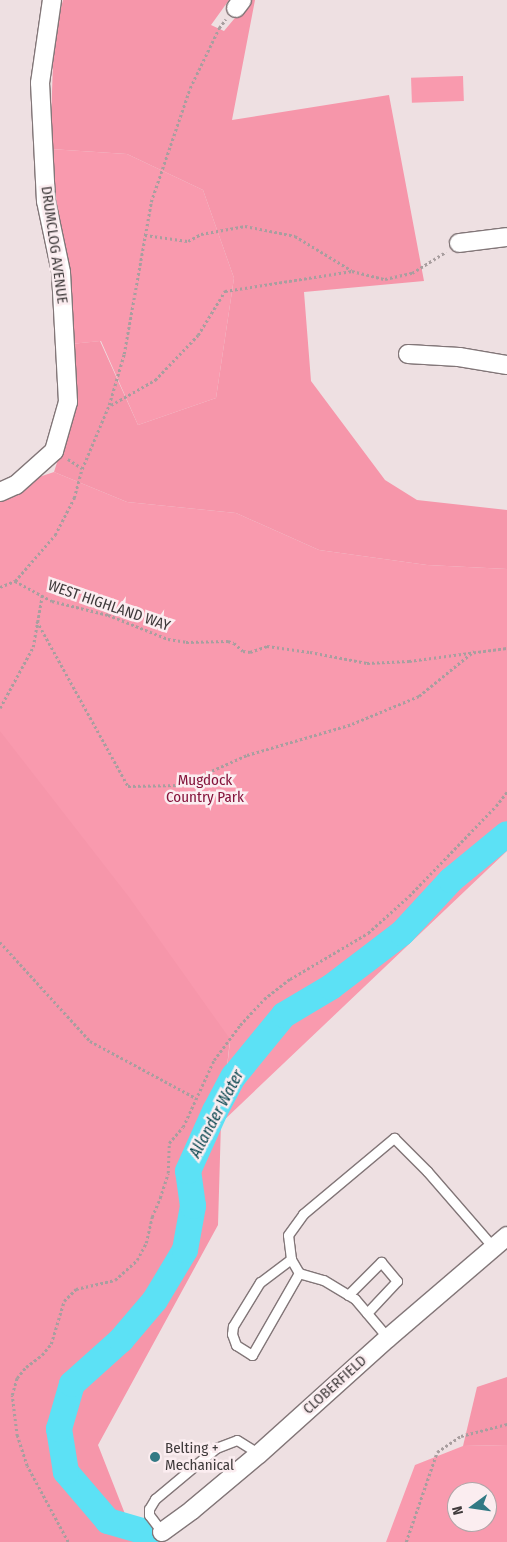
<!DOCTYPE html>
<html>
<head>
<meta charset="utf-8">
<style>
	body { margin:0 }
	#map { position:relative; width:507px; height:1542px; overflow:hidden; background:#eee0e2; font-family:"Fira Sans Condensed",sans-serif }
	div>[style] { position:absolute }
	.green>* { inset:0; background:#f99aae; transform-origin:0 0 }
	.forest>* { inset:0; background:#f696aa }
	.river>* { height:26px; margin:-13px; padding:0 13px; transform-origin:13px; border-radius:13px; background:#5ce1f5 }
	.path>* { height:2.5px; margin-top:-1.25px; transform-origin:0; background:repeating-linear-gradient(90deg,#a89e9f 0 2.5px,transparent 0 5px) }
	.roads { filter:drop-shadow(1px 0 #827678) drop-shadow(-1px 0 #827678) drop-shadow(0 1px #827678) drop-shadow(0 -1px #827678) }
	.service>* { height:9px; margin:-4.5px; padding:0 4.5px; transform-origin:4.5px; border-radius:4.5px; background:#fff }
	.minor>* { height:18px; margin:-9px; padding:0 9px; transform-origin:9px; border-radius:9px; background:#fff }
	.dots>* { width:14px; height:14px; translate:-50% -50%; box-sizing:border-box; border:2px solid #fbedf0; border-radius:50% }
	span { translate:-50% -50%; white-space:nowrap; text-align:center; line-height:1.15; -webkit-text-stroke:5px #fbedf0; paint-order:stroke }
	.street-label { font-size:15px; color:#3f3a3b }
	.park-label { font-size:15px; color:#84133b }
	.poi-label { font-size:15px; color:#3f3a3b }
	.left { translate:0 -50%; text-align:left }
	.water-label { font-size:16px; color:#0b4850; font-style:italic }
	.north { position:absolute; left:447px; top:1482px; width:50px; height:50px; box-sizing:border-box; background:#fbedf0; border:1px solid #b0a5a8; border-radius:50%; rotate:256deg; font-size:14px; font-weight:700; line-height:20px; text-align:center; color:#3f3a3b }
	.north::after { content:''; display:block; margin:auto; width:18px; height:22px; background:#327984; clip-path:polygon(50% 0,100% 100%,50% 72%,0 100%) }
</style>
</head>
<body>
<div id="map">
	<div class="green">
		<i style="left:463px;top:76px;width:25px;height:52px;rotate:88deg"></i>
		<i style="clip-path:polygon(50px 149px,127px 154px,203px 190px,234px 278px,216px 398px,138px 425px,101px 341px,71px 344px)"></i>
		<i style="clip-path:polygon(54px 472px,127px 502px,236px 513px,319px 550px,427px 565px,507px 569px,507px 851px,221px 1123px,230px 1041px,38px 1542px,0 1542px,0 490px)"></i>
		<i style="clip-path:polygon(evenodd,507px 1445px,507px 1542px,386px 1542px,415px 1465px,463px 1446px,507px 1445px,457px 1492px,487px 1492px,487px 1522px,457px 1522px,457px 1492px)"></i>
	</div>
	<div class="forest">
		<i style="clip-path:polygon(63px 0,229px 0,211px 25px,224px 31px,250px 0,255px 0,232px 120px,389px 95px,424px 281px,304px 292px,311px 381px,385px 480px,417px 500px,507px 510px,507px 569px,427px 565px,319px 550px,236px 513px,127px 502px,54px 472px,76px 403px,71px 344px,100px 341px,138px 425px,216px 398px,234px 278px,203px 190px,127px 154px,50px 149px,54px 35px)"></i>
		<i style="clip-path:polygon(0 731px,129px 897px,230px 1039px,221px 1123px,218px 1225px,98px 1445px,136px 1542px,0 1542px)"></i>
		<i style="clip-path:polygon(507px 1377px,507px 1445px,463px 1446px,477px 1387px)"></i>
	</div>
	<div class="river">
		<i style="left:151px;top:1542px;width:9px;rotate:-103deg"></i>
		<i style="left:149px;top:1533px;width:43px;rotate:-163.7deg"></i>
		<i style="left:108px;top:1521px;width:65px;rotate:-130.6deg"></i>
		<i style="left:66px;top:1472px;width:44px;rotate:-99.2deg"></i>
		<i style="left:59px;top:1429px;width:47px;rotate:-73.9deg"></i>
		<i style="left:72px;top:1384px;width:66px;rotate:-41.9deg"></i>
		<i style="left:121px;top:1340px;width:52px;rotate:-49.6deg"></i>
		<i style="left:155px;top:1300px;width:58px;rotate:-59deg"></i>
		<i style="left:185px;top:1250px;width:45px;rotate:-79.7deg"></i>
		<i style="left:193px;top:1206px;width:35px;rotate:-98deg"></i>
		<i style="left:188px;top:1171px;width:66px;rotate:-65.8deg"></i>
		<i style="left:215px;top:1111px;width:40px;rotate:-62deg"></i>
		<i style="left:234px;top:1076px;width:79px;rotate:-50.7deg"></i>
		<i style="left:284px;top:1015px;width:55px;rotate:-30.8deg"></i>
		<i style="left:331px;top:987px;width:89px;rotate:-37.3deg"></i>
		<i style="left:402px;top:933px;width:72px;rotate:-47.2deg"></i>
		<i style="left:451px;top:880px;width:72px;rotate:-39.4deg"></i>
	</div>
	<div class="path">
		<i style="left:145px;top:235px;width:43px;rotate:7.9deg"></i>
		<i style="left:188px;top:241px;width:15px;rotate:-28deg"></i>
		<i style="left:201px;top:234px;width:45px;rotate:-10.3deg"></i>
		<i style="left:245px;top:226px;width:51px;rotate:11.3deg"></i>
		<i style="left:295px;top:236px;width:66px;rotate:31.3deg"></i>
		<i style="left:111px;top:405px;width:51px;rotate:-29.6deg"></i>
		<i style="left:155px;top:380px;width:62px;rotate:-46.3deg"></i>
		<i style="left:198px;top:335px;width:52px;rotate:-58.5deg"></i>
		<i style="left:225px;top:291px;width:129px;rotate:-8.9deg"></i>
		<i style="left:352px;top:271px;width:34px;rotate:14deg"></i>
		<i style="left:385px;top:279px;width:28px;rotate:-13deg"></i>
		<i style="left:412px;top:273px;width:40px;rotate:-32deg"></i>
		<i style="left:68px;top:459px;width:17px;rotate:33deg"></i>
		<i style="left:15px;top:581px;width:61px;rotate:-49deg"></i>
		<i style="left:55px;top:535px;width:42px;rotate:-62.8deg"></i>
		<i style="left:74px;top:498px;width:30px;rotate:-75deg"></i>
		<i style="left:82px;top:469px;width:69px;rotate:-67.1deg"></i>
		<i style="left:109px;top:405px;width:53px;rotate:-73.6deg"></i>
		<i style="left:124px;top:354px;width:154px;rotate:-79.9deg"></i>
		<i style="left:151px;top:202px;width:120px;rotate:-71.1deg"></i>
		<i style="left:190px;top:88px;width:67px;rotate:-64.2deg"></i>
		<i style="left:219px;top:28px;width:11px;rotate:-52deg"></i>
		<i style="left:0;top:587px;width:16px;rotate:-22deg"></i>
		<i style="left:15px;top:581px;width:42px;rotate:28.4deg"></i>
		<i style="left:52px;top:601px;width:58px;rotate:14deg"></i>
		<i style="left:108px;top:615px;width:65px;rotate:21.8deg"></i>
		<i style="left:168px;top:639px;width:18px;rotate:9deg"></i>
		<i style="left:186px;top:642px;width:42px;rotate:-1.4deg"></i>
		<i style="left:228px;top:641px;width:6px;rotate:18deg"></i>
		<i style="left:234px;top:643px;width:12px;rotate:42deg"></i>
		<i style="left:243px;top:651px;width:7px;rotate:8deg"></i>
		<i style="left:250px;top:652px;width:18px;rotate:-19deg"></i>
		<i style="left:267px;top:646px;width:43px;rotate:7.9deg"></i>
		<i style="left:310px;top:652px;width:58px;rotate:10.9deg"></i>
		<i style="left:367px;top:663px;width:42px;rotate:-2.7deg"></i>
		<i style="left:409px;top:661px;width:99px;rotate:-7.6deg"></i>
		<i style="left:37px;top:621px;width:188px;rotate:61.1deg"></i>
		<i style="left:128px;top:786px;width:52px;rotate:-1.1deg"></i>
		<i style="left:180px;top:785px;width:73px;rotate:-24.1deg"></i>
		<i style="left:247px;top:755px;width:109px;rotate:-16.4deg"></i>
		<i style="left:352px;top:724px;width:73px;rotate:-22.7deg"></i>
		<i style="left:419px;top:696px;width:71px;rotate:-39.3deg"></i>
		<i style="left:0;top:708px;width:69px;rotate:-61.6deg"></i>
		<i style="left:33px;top:647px;width:52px;rotate:-80deg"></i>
		<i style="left:0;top:942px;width:134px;rotate:47.7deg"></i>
		<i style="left:90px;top:1041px;width:120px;rotate:28.3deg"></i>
		<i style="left:68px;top:1542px;width:86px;rotate:-118.3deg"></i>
		<i style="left:27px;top:1466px;width:32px;rotate:-108deg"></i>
		<i style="left:17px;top:1436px;width:41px;rotate:-97deg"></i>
		<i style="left:12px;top:1395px;width:18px;rotate:-74deg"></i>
		<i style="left:17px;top:1378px;width:14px;rotate:-51deg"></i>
		<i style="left:26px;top:1367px;width:20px;rotate:-37deg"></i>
		<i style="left:42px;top:1355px;width:14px;rotate:-51deg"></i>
		<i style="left:51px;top:1344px;width:45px;rotate:-73.2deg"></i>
		<i style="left:64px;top:1301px;width:17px;rotate:-45deg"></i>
		<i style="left:76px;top:1289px;width:40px;rotate:-13deg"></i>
		<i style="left:115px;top:1280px;width:30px;rotate:-42deg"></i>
		<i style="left:137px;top:1260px;width:19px;rotate:-62deg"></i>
		<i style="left:146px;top:1243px;width:27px;rotate:-77deg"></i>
		<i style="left:152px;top:1217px;width:21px;rotate:-67deg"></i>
		<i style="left:160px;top:1198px;width:26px;rotate:-72deg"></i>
		<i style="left:168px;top:1173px;width:30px;rotate:-88deg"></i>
		<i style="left:169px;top:1143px;width:21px;rotate:-49deg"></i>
		<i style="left:183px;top:1127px;width:74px;rotate:-65.2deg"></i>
		<i style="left:214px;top:1060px;width:44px;rotate:-53.4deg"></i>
		<i style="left:240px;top:1025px;width:35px;rotate:-47deg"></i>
		<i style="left:264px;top:999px;width:33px;rotate:-38deg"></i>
		<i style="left:290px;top:979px;width:91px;rotate:-30.5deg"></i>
		<i style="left:368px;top:933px;width:55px;rotate:-42.1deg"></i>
		<i style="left:409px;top:896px;width:125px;rotate:-46deg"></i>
		<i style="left:496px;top:806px;width:18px;rotate:-52deg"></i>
		<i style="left:406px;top:1542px;width:95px;rotate:-71deg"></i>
		<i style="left:437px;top:1452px;width:29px;rotate:-34deg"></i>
		<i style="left:461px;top:1436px;width:48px;rotate:-14.6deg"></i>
	</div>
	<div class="roads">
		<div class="service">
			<i style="left:291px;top:1259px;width:39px;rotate:143deg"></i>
			<i style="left:260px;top:1282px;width:52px;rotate:121.5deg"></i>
			<i style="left:233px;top:1326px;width:8px;rotate:97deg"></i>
			<i style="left:232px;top:1334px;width:12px;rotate:70deg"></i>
			<i style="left:236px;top:1345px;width:19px;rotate:32deg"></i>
			<i style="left:252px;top:1355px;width:95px;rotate:-60.2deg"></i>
			<i style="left:348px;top:1295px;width:47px;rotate:-45deg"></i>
			<i style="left:381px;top:1262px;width:25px;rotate:50deg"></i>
			<i style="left:397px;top:1281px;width:44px;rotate:133.2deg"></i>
			<i style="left:388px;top:1338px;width:51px;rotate:-130.2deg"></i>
			<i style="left:355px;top:1299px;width:37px;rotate:-149deg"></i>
			<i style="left:323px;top:1280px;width:25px;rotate:-164deg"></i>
			<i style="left:299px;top:1273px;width:16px;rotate:-120deg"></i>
			<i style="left:291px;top:1259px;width:24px;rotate:-97deg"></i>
			<i style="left:288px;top:1235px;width:26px;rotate:-54deg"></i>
			<i style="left:303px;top:1214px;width:119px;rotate:-39.9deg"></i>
			<i style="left:394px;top:1138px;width:47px;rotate:45deg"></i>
			<i style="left:427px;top:1171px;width:102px;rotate:49deg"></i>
			<i style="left:162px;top:1532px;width:21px;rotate:-127deg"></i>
			<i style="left:149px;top:1515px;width:6px;rotate:-90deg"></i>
			<i style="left:149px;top:1509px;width:12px;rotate:-59deg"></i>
			<i style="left:155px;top:1499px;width:80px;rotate:-39.9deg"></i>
			<i style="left:216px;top:1448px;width:22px;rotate:-21deg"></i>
			<i style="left:237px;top:1440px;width:26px;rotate:32deg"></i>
		</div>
		<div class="minor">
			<i style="left:236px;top:8px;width:10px;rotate:-53deg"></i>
			<i style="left:459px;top:243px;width:48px;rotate:-7.1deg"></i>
			<i style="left:408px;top:354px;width:51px;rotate:3.4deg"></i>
			<i style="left:459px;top:357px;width:49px;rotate:9.5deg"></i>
			<i style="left:0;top:492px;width:17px;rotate:-24deg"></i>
			<i style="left:16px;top:485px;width:51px;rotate:-41.8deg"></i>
			<i style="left:54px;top:451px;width:51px;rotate:-74.1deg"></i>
			<i style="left:68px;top:402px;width:130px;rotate:-93.1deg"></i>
			<i style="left:61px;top:272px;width:73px;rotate:-101.9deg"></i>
			<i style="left:46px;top:201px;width:118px;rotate:-92.9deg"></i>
			<i style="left:40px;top:83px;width:84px;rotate:-81.8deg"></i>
			<i style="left:162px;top:1532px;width:37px;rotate:-36deg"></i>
			<i style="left:192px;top:1510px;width:87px;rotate:-39.9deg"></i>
			<i style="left:259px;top:1454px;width:173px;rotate:-42deg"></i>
			<i style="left:388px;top:1338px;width:157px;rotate:-40.6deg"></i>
		</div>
	</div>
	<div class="dots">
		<i style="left:155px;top:1457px;background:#327984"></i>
	</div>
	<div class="street-label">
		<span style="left:54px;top:245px;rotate:82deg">DRUMCLOG AVENUE</span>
		<span style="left:109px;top:606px;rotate:19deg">WEST HIGHLAND WAY</span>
		<span style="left:335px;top:1385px;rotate:-42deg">CLOBERFIELD</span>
	</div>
	<div class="park-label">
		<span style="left:205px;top:789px">Mugdock<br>Country Park</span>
	</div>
	<div class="poi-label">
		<span class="left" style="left:165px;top:1457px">Belting +<br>Mechanical</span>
	</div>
	<div class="water-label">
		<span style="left:217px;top:1114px;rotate:-62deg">Allander Water</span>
	</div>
	<div class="north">N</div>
</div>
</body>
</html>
